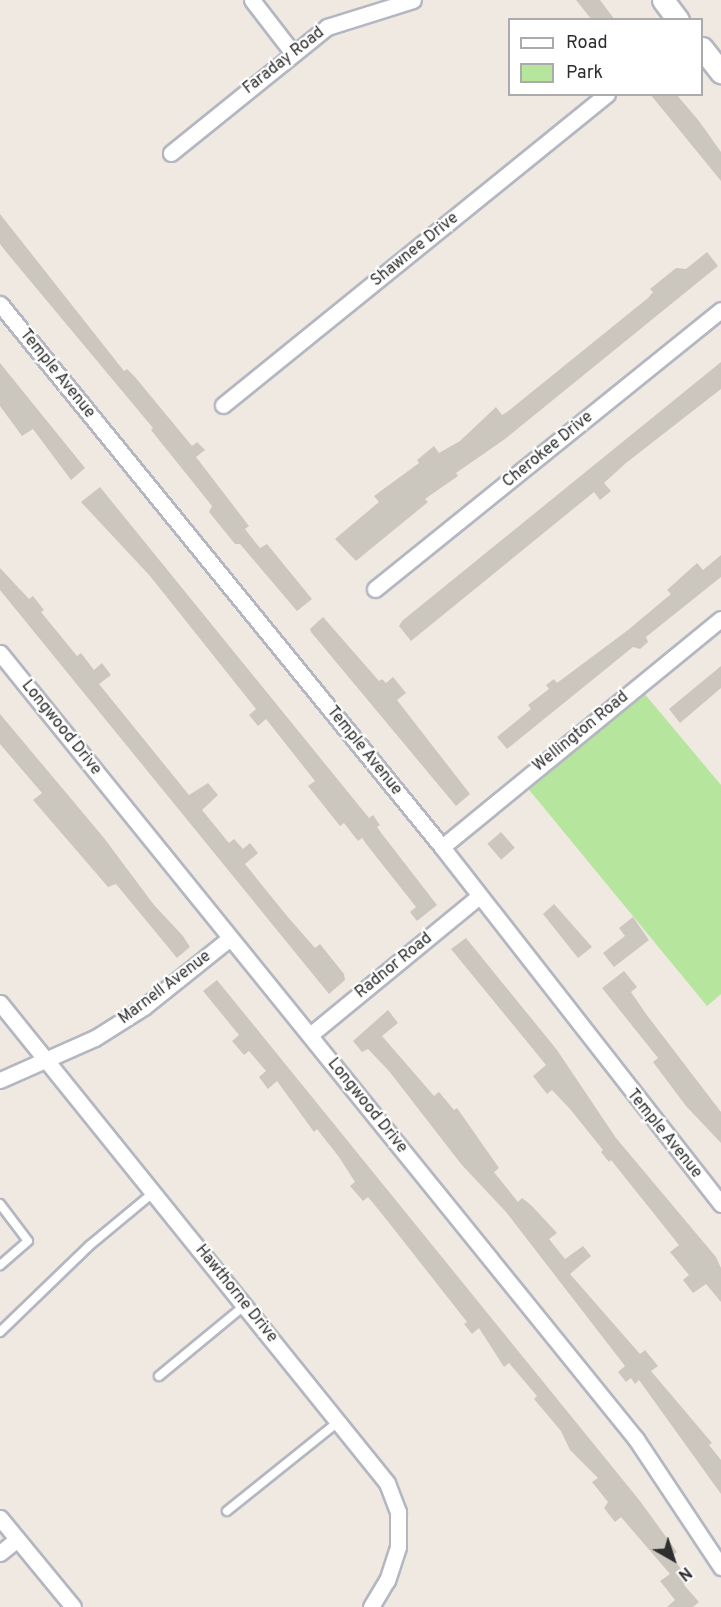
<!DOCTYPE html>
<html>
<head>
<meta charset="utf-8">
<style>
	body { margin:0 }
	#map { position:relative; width:721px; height:1607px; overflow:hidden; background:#efe9e1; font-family:Overpass,sans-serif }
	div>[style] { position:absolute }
	.green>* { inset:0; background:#b6e59e }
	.building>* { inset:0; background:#cbc7bf; transform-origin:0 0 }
	.roads { filter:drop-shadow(2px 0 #b4b7c1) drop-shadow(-2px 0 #b4b7c1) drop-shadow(0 2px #b4b7c1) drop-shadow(0 -2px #b4b7c1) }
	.lane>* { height:8px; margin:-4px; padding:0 4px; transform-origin:4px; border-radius:4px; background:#fff }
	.street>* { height:15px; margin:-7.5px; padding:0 7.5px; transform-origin:7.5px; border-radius:7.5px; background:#fff }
	.secondary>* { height:21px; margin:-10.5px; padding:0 10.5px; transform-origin:10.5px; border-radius:10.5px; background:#fff }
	span { translate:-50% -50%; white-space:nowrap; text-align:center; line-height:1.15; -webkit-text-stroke:4.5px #fff; paint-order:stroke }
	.street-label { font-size:16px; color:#2e2e2e }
	.legend { position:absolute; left:508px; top:18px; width:195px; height:78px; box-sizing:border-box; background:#fff; border:2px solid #ababab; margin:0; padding:8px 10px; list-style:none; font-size:18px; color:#2e2e2e }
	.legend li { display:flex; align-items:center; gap:12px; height:30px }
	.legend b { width:30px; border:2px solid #ababab }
	.north { position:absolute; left:643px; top:1529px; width:60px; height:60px; -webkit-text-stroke:4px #fff; paint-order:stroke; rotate:141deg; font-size:16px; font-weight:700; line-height:24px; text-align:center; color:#2e2e2e }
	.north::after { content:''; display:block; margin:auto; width:21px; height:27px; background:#2e2e2e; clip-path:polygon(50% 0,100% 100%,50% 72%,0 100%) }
</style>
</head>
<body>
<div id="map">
	<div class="green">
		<i style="clip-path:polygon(638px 686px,721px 785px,721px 994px,707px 1006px,521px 780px)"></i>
	</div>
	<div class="building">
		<i style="clip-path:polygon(576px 0,600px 0,615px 20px,592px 20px)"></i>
		<i style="clip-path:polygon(650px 94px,676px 94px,699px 121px,721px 152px,721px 181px)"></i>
		<i style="clip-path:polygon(0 214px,124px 371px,127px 369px,135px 377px,192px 446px,197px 442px,205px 450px,196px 457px,249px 526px,245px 529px,260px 548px,267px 544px,312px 599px,297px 611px,240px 544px,235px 544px,209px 512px,212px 506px,151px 430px,153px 428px,7px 253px,0 244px)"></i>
		<i style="clip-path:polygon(707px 252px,718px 266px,505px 439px,456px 473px,458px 476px,425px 499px,428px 502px,356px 561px,335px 539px,379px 502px,374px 496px,419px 463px,417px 460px,434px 446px,439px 453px,460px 441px,496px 407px,502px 415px,507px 412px,648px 298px,653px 292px,650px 289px,676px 268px,686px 269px)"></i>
		<i style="clip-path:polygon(721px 362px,721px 389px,626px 463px,604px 483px,611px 491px,600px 500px,594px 492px,411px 641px,399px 626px,402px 621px)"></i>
		<i style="clip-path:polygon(0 363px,85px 468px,71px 480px,33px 429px,22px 436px,0 406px)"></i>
		<i style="clip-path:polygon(100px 487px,369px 818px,373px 815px,380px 825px,377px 827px,382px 834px,437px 905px,417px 921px,410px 912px,416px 907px,367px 845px,362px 838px,358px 841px,344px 823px,340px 826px,308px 786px,315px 781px,266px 719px,258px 726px,249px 715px,256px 709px,150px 576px,81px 502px)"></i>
		<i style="clip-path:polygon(721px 555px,721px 577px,646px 637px,648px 642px,640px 649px,633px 647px,507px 749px,497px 737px,531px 709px,528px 705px,549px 689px,546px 685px,554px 679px,557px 683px,628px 630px,671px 594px,667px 590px,697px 563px,703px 570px)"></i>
		<i style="clip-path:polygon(0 568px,29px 599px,33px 596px,44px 610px,41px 612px,77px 656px,81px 653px,94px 670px,102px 663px,111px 675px,99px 684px,189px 795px,208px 783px,218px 795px,202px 810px,229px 843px,234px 839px,243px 849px,250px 843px,258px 853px,245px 864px,287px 916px,315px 948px,320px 944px,344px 974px,345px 980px,329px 994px,0 590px)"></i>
		<i style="clip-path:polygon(323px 617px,379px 681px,382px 679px,386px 683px,393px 677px,406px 693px,397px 700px,470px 794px,456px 806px,311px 632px,310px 629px)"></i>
		<i style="clip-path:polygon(721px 666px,721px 688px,680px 723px,669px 709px)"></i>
		<i style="clip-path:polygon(0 714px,104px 838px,154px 905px,183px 936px,190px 947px,177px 958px,116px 884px,108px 887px,33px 800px,42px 793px,0 744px)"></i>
		<i style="left:501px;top:832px;width:21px;height:18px;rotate:49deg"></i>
		<i style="clip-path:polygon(554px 904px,592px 947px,578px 958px,543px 914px)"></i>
		<i style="clip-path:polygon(633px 917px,649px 940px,614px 967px,603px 953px,625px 936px,619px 928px)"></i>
		<i style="clip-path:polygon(466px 938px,557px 1050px,616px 1138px,716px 1257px,721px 1268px,721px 1302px,706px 1284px,693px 1293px,683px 1280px,689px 1275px,670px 1252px,679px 1245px,611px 1160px,609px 1162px,601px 1152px,603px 1150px,570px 1109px,552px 1090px,547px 1094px,533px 1076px,546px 1065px,451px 949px)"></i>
		<i style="clip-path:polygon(624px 971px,637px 987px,631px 992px,646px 1014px,721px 1112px,721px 1143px,686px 1106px,653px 1062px,658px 1058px,602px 988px)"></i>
		<i style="clip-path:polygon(217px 980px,640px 1501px,677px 1552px,672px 1556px,689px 1581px,684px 1585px,699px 1602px,693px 1607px,667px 1607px,675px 1600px,660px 1581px,670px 1574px,621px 1517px,615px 1522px,604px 1508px,608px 1502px,592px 1482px,598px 1478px,570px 1450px,561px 1431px,534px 1399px,537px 1396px,509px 1363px,504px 1367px,479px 1328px,472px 1334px,464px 1324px,467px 1322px,386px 1219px,368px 1197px,363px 1201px,350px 1186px,355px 1182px,339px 1157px,317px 1129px,314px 1132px,277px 1081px,268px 1089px,259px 1077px,266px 1071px,249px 1051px,244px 1055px,232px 1041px,239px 1035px,203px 991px)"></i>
		<i style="clip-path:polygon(388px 1010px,398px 1023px,382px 1036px,434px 1096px,439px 1092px,454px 1110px,457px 1108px,499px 1168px,494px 1172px,518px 1202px,522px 1198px,532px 1206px,557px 1233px,549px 1239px,565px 1259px,583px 1246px,591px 1256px,570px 1274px,640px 1354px,645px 1350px,658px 1366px,651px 1371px,712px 1443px,709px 1445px,721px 1460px,721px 1494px,639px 1380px,635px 1384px,631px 1378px,626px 1382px,618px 1372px,625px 1366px,506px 1212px,461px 1164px,389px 1071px,368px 1049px,362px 1052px,353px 1041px)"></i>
	</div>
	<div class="roads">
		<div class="lane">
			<i style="left:0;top:1204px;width:46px;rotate:52.9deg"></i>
			<i style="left:28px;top:1241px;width:37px;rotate:139deg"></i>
			<i style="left:0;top:1332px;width:124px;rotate:-44deg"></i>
			<i style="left:89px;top:1246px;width:85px;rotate:-39.7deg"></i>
			<i style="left:159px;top:1376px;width:112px;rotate:-39.5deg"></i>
			<i style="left:227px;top:1511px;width:142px;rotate:-38.7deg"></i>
		</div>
		<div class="street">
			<i style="left:252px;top:0;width:66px;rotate:52.4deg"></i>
			<i style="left:171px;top:153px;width:201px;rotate:-38.9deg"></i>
			<i style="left:327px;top:27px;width:90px;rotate:-17.4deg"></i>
			<i style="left:0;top:304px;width:700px;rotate:50.85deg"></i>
			<i style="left:442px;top:847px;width:453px;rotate:52deg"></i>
			<i style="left:223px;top:405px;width:494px;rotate:-39deg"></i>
			<i style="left:375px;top:589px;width:444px;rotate:-38.9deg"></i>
			<i style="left:0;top:653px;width:1011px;rotate:51.02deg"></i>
			<i style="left:636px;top:1439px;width:154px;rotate:56.4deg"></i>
			<i style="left:442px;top:847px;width:360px;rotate:-39.3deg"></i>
			<i style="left:0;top:1003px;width:617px;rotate:51.12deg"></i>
			<i style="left:387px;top:1483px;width:31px;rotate:69deg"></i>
			<i style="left:398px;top:1512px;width:35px;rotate:90deg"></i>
			<i style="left:398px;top:1547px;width:35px;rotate:108deg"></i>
			<i style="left:387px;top:1580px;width:31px;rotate:121deg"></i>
			<i style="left:310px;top:1035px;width:219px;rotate:-39.4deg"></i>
			<i style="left:0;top:1080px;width:104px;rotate:-23.9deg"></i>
			<i style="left:95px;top:1038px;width:58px;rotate:-32.3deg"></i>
			<i style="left:144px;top:1007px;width:110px;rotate:-38.7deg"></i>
			<i style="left:0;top:1518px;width:115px;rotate:50.6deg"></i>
			<i style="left:0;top:1553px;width:22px;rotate:-39deg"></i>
		</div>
		<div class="secondary">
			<i style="left:663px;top:0;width:25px;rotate:53deg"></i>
			<i style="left:702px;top:48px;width:31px;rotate:52deg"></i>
		</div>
	</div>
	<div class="street-label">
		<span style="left:284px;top:61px;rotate:-38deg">Faraday Road</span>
		<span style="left:415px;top:250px;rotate:-39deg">Shawnee Drive</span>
		<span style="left:57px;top:374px;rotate:51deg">Temple Avenue</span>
		<span style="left:548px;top:450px;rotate:-39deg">Cherokee Drive</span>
		<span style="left:61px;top:728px;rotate:51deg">Longwood Drive</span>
		<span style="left:581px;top:732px;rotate:-39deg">Wellington Road</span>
		<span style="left:364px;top:751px;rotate:51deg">Temple Avenue</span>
		<span style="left:394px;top:966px;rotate:-39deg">Radnor Road</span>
		<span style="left:165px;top:988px;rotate:-37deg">Marnell Avenue</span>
		<span style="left:367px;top:1106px;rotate:51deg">Longwood Drive</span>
		<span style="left:664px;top:1134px;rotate:51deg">Temple Avenue</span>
		<span style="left:236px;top:1294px;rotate:51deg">Hawthorne Drive</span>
	</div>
	<ul class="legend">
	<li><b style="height:8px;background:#fff"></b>Road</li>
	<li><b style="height:16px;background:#b6e59e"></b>Park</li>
	</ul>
	<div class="north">N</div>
</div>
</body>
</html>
